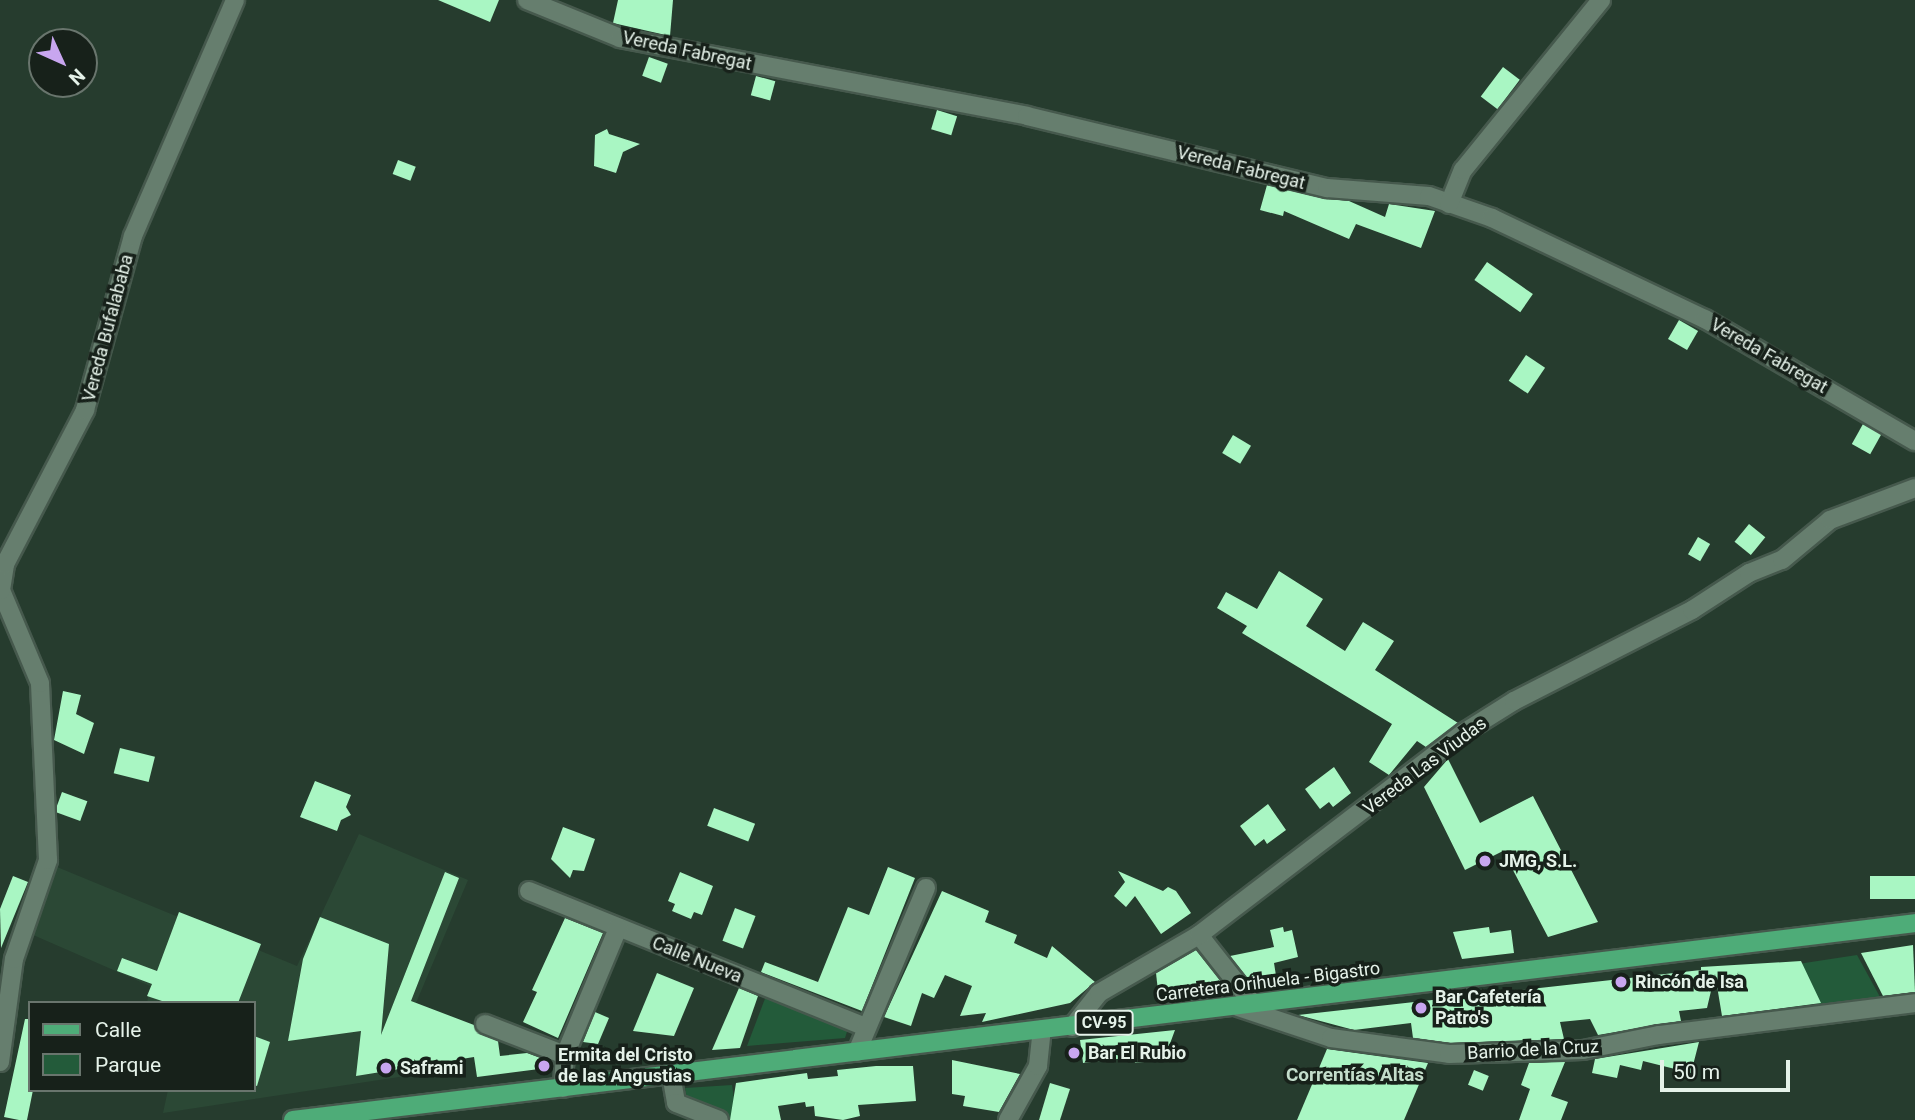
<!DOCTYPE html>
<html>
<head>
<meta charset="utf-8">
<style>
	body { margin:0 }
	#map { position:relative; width:1915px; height:1120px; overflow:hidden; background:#263c2e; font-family:Roboto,sans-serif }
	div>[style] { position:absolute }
	.built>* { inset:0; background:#2b4835 }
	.green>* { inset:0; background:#235b3a }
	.building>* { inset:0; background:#a9f6c3; transform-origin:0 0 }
	.roads { filter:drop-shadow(2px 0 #46594d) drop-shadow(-2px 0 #46594d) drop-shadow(0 2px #46594d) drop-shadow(0 -2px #46594d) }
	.minor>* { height:18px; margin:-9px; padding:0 9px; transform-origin:9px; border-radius:9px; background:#667e6e }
	.primary>* { height:18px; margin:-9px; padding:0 9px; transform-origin:9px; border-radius:9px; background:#4eac78 }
	.dots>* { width:19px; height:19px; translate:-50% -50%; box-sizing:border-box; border:4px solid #17211a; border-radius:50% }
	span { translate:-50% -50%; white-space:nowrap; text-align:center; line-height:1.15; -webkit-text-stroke:7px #17211a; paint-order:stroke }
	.shield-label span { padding:2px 5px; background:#17211a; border:2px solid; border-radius:5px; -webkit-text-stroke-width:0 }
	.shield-label { font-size:16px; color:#e5f2e9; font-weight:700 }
	.street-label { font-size:18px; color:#e5f2e9 }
	.poi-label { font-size:18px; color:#e5f2e9; font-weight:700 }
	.left { translate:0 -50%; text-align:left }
	.neighbourhood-label { font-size:19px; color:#c3ddcb; font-weight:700 }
	.legend { position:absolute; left:28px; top:1001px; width:228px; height:91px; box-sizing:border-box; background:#17211a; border:2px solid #69756d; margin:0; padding:9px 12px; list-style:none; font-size:21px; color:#e5f2e9 }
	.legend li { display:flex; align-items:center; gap:14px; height:35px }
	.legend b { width:35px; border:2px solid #69756d }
	.north { position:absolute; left:28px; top:28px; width:70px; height:70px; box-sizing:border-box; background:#17211a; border:2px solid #69756d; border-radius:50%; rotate:135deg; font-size:19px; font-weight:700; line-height:28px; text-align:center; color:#e5f2e9 }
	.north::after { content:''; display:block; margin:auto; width:24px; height:32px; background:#c8a6ef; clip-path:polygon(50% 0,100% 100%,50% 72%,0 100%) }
	.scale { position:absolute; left:1660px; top:1060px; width:130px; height:32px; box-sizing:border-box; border:4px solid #e5f2e9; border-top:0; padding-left:9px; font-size:21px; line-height:24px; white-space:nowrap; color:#e5f2e9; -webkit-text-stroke:5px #17211a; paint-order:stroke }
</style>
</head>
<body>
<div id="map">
	<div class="built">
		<i style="clip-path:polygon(359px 834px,468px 880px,416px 1003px,439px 1012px,445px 1070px,163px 1113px,168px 1090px,254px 1090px,254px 1003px,147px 1003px,150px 986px,24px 931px,57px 867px,297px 966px)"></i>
	</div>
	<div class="green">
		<i style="clip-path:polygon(1857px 955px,1880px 997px,1820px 1007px,1798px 964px)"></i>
		<i style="clip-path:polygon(766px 996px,849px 1025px,845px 1038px,747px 1046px)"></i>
		<i style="clip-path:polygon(732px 1085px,737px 1120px,688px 1104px,685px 1088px)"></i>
	</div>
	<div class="building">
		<i style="clip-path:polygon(438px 0,499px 0,490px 22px)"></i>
		<i style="clip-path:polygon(618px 0,673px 0,670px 36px,613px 23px)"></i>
		<i style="left:649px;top:57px;width:20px;height:20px;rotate:20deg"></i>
		<i style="left:1503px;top:67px;width:21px;height:37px;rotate:37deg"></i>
		<i style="left:756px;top:76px;width:20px;height:20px;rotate:15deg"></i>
		<i style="left:937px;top:110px;width:21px;height:20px;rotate:17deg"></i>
		<i style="clip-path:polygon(607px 129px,609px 134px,640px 144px,623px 152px,616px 173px,594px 166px,595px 135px)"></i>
		<i style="left:398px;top:160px;width:19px;height:15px;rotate:21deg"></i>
		<i style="clip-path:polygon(1267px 185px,1349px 201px,1385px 217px,1389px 204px,1435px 211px,1421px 248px,1356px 224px,1349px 239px,1284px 211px,1283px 216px,1260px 210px)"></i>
		<i style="left:1487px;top:262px;width:56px;height:22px;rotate:35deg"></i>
		<i style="left:1679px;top:320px;width:22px;height:22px;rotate:30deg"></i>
		<i style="left:1526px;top:355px;width:23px;height:31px;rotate:34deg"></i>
		<i style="left:1863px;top:424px;width:21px;height:23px;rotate:29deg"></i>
		<i style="left:1233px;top:435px;width:21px;height:21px;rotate:31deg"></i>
		<i style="left:1749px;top:524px;width:21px;height:23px;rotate:39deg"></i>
		<i style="left:1698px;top:537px;width:14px;height:20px;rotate:30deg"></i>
		<i style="clip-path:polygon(1279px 571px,1323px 599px,1306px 626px,1345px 651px,1363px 622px,1394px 641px,1375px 670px,1458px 723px,1426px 747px,1417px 741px,1389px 775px,1369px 762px,1392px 724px,1242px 633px,1247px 626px,1217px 608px,1226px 592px,1257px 609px)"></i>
		<i style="clip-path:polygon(63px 691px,81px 695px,76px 714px,94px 723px,84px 754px,54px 740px)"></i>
		<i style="left:120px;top:748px;width:36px;height:26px;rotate:14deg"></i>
		<i style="clip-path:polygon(1448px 759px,1480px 823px,1533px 796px,1598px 922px,1548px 937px,1503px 851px,1465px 870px,1424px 787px)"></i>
		<i style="clip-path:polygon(1334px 767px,1351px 793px,1333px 807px,1329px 802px,1320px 809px,1305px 789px)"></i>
		<i style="clip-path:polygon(315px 781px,351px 795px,346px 807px,351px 815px,341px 820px,337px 831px,300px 817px)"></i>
		<i style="left:62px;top:792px;width:27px;height:21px;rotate:20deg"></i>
		<i style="clip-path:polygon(1268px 804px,1286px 830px,1267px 844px,1264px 839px,1255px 846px,1240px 826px)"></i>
		<i style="left:714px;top:808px;width:44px;height:19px;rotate:21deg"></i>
		<i style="clip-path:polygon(563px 827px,595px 839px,584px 871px,573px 870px,570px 878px,551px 859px)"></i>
		<i style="clip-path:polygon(888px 867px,915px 878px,862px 1011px,761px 972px,765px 962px,818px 982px,848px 907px,869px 915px)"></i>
		<i style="clip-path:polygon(1118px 871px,1163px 891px,1168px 887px,1176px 891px,1191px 913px,1161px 934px,1135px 896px,1126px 907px,1114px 896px,1125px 882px)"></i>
		<i style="clip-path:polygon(445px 872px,459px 878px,411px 1001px,474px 1025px,480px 1034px,498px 1041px,500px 1056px,527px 1053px,546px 1060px,547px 1068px,477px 1077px,474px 1057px,356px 1076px,361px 1031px,288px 1041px,303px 959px,320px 917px,389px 944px,381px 1035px)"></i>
		<i style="clip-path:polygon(680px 872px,713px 886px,702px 915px,694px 912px,691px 919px,672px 911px,675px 904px,668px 901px)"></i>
		<i style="clip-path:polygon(13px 876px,28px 882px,1px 948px,0 909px)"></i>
		<i style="left:1915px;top:876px;width:23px;height:45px;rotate:90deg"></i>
		<i style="clip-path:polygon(942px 891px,989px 911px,985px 922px,1017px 935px,1014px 943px,1047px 958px,1052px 946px,1095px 982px,1070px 1003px,982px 1022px,986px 1013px,960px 1016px,972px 986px,945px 975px,934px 998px,922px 993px,911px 1026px,884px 1017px)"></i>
		<i style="left:735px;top:908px;width:22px;height:35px;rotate:21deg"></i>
		<i style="clip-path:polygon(179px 912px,261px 944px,238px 1003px,168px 1003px,147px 996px,152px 984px,117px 971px,122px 958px,157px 971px)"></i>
		<i style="clip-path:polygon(565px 918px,603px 933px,558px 1038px,523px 1022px,537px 992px,532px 990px)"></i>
		<i style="clip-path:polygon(1283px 927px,1284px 932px,1292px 930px,1298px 957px,1274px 963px,1277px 982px,1253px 985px,1230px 956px,1274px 947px,1270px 930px)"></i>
		<i style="clip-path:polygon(1489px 927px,1490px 933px,1511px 930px,1514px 953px,1462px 959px,1453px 932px)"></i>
		<i style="clip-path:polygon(1913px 945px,1915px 992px,1883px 996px,1861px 953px)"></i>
		<i style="clip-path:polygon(1196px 950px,1223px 984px,1215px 991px,1159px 1000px,1156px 973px)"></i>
		<i style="clip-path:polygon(1801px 961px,1821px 1003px,1722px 1016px,1715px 974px,1707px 1008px,1679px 1011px,1681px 1021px,1598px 1035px,1590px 1019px,1560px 1022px,1564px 1039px,1450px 1043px,1413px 1038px,1411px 1023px,1354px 1030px,1298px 1015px,1701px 970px,1701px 967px)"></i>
		<i style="clip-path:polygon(657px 973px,694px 988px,674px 1036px,633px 1031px)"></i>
		<i style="clip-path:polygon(739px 988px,758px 996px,740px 1048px,712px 1050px)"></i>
		<i style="clip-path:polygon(595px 1012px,609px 1018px,598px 1044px,583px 1042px)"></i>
		<i style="clip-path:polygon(25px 1019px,30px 1019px,30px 1090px,33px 1090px,27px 1120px,19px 1120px,4px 1117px)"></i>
		<i style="clip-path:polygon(1175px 1030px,1164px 1060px,1135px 1063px,1134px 1057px,1083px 1063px,1080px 1040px)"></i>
		<i style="clip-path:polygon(254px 1036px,270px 1042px,257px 1086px,254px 1085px)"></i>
		<i style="clip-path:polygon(1699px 1042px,1691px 1073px,1643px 1061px,1641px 1070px,1620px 1065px,1617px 1078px,1592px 1073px,1595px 1059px)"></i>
		<i style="clip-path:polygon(1327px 1049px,1428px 1063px,1404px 1120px,1297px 1120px)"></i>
		<i style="clip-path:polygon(952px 1060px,1020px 1074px,999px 1112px,963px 1106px,965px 1096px,952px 1094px)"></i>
		<i style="clip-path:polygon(1565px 1062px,1551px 1096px,1568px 1102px,1561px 1120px,1519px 1120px,1530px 1089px,1521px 1085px,1529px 1063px)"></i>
		<i style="clip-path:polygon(876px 1066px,913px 1066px,916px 1101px,858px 1105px,860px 1116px,843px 1120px,815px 1116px,814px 1106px,806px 1107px,805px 1102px,778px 1106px,781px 1120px,730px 1120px,736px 1083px,807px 1073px,808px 1079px,838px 1076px,837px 1070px)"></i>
		<i style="left:1474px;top:1070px;width:16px;height:16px;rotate:22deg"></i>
		<i style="clip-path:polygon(1050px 1083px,1070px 1089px,1060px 1120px,1039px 1120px)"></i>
	</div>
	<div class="roads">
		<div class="minor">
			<i style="left:527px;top:0;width:100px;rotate:22.2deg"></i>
			<i style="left:620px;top:38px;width:414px;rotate:10.8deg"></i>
			<i style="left:1027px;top:116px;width:309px;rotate:13.5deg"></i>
			<i style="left:1327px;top:188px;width:102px;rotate:4.5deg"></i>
			<i style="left:1429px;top:196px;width:67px;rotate:19.2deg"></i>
			<i style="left:1492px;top:218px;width:236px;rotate:25.4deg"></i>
			<i style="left:1705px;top:319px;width:243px;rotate:30.2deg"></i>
			<i style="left:1449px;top:204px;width:37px;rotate:-68deg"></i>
			<i style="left:1463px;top:170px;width:219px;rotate:-50.9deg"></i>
			<i style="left:529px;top:891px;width:363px;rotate:22deg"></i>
			<i style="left:1199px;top:935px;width:89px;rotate:51.8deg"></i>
			<i style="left:1238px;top:1007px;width:98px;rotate:18.4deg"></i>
			<i style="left:1331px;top:1038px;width:119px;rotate:7.7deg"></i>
			<i style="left:1449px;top:1054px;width:134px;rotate:-1.7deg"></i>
			<i style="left:1583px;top:1050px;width:77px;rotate:-11.2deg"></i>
			<i style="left:1659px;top:1035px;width:258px;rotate:-7.1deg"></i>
			<i style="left:485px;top:1024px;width:86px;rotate:21.2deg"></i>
			<i style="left:1072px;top:1027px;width:43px;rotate:-51.5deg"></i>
			<i style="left:1099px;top:993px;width:116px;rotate:-30.1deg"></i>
			<i style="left:1199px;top:935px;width:332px;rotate:-37.4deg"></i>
			<i style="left:1463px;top:733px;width:60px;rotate:-32.1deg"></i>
			<i style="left:1514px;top:701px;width:200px;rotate:-27.1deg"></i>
			<i style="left:1692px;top:610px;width:68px;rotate:-33deg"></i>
			<i style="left:1749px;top:573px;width:35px;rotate:-22deg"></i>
			<i style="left:1782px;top:560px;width:62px;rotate:-39.8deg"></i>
			<i style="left:1830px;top:520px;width:91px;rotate:-20.6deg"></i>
			<i style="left:857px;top:1052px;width:178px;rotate:-67.2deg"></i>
			<i style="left:0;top:1062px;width:104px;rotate:-82.3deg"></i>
			<i style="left:14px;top:959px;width:105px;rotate:-71deg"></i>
			<i style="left:48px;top:860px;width:177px;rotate:-92.6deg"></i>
			<i style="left:40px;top:683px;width:101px;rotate:-112.8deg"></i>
			<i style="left:1px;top:590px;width:26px;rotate:-81deg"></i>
			<i style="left:5px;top:564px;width:174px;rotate:-62.5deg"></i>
			<i style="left:85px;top:410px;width:180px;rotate:-74.6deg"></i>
			<i style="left:133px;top:236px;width:257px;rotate:-66.6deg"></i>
			<i style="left:671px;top:1074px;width:29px;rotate:80deg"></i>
			<i style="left:676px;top:1103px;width:46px;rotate:21.6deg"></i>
			<i style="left:563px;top:1088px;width:33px;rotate:-87deg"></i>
			<i style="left:565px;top:1055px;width:138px;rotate:-67.3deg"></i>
			<i style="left:1008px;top:1120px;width:62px;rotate:-60.9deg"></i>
			<i style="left:1038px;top:1066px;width:37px;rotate:-84deg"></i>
		</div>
		<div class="primary">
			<i style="left:293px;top:1120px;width:1634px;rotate:-6.92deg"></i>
		</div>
	</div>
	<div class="dots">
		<i style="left:1485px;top:861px;background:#c8a6ef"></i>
		<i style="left:1621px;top:982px;background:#c8a6ef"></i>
		<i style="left:1421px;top:1008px;background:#c8a6ef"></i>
		<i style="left:1074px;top:1053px;background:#c8a6ef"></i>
		<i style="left:544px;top:1066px;background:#c8a6ef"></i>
		<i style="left:386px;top:1068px;background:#c8a6ef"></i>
	</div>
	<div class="shield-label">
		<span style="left:1104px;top:1023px">CV-95</span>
	</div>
	<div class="street-label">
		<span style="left:687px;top:51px;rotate:12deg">Vereda Fabregat</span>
		<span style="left:1241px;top:168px;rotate:14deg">Vereda Fabregat</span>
		<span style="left:108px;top:328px;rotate:-75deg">Vereda Bufalababa</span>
		<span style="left:1769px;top:356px;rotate:30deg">Vereda Fabregat</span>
		<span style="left:1425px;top:766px;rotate:-37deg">Vereda Las Viudas</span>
		<span style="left:697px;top:960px;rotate:22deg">Calle Nueva</span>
		<span style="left:1268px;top:982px;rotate:-7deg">Carretera Orihuela - Bigastro</span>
		<span style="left:1533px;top:1050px;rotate:-3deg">Barrio de la Cruz</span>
	</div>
	<div class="poi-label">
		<span class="left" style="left:1499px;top:861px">JMG, S.L.</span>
		<span class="left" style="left:1635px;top:982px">Rincón de Isa</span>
		<span class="left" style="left:1435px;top:1008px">Bar Cafetería<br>Patro's</span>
		<span class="left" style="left:1088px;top:1053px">Bar El Rubio</span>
		<span class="left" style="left:558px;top:1066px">Ermita del Cristo<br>de las Angustias</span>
		<span class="left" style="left:400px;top:1068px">Saframi</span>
	</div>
	<div class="neighbourhood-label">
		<span style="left:1355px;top:1075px">Correntías Altas</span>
	</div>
	<ul class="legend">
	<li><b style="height:9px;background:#4eac78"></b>Calle</li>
	<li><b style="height:19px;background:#235b3a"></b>Parque</li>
	</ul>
	<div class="north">N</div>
	<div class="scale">50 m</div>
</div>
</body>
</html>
